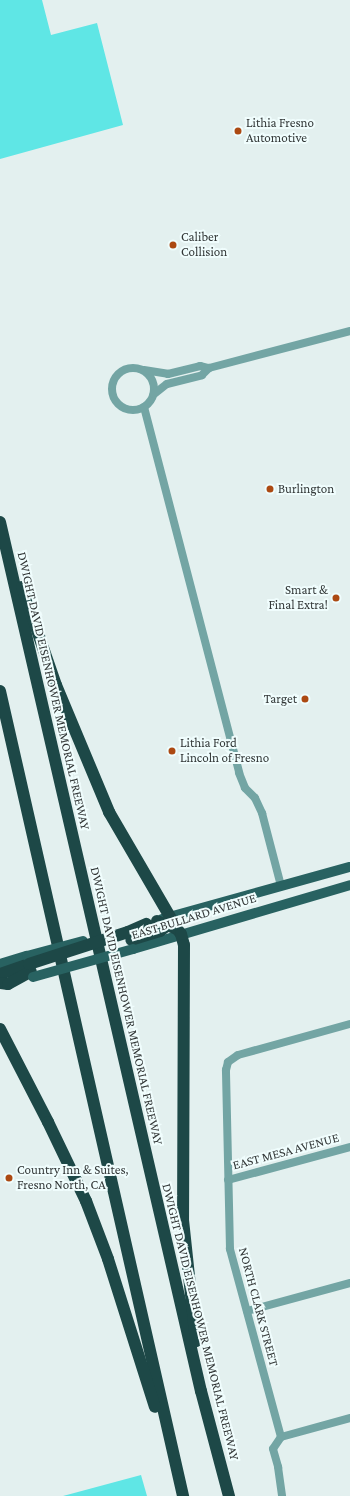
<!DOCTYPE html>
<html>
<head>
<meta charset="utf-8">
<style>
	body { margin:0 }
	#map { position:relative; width:350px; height:1496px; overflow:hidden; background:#e3f0ef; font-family:"Crimson Pro",serif }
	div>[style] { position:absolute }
	.green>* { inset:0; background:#5fe6e5 }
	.street>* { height:8px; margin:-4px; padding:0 4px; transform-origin:4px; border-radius:4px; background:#73a5a4 }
	.street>.ring { margin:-4px; padding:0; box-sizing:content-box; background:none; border:8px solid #73a5a4; border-radius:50% }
	.primary>* { height:10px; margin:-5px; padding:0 5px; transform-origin:5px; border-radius:5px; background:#286261 }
	.highway>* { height:12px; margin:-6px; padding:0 6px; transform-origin:6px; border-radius:6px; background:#1d4847 }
	.primary-bridge>* { height:10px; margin:-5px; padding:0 5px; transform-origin:5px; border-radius:5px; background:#286261 }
	.highway-bridge>* { height:12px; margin:-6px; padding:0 6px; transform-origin:6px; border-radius:6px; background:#1d4847 }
	.dots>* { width:11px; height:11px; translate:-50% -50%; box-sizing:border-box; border:2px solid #f0fdfd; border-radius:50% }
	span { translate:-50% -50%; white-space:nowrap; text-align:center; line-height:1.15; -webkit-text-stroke:4px #f0fdfd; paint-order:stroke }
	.poi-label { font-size:13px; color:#323737 }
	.left { translate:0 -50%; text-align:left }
	.right { translate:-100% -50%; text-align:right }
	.street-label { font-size:13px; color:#323737 }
</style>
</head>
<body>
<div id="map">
	<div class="green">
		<i style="clip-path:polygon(0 0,42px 0,51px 35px,97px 23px,123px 125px,0 159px)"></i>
		<i style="clip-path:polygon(141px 1475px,147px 1496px,63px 1496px)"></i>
	</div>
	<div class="street">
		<i class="ring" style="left:112px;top:368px;width:34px;height:34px"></i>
		<i style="left:144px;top:370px;width:24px;rotate:9deg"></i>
		<i style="left:168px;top:374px;width:33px;rotate:-14deg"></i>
		<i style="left:200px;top:366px;width:9px;rotate:13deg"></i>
		<i style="left:209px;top:368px;width:146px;rotate:-14.7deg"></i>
		<i style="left:154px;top:394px;width:16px;rotate:-38deg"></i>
		<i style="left:167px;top:384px;width:36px;rotate:-14deg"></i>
		<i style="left:202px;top:375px;width:10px;rotate:-45deg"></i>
		<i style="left:144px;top:407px;width:378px;rotate:75.4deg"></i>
		<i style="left:239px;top:773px;width:16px;rotate:68deg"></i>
		<i style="left:245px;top:788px;width:14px;rotate:45deg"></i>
		<i style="left:255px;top:798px;width:17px;rotate:65deg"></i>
		<i style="left:262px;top:813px;width:75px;rotate:75.4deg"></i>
		<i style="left:228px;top:1180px;width:126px;rotate:-15.1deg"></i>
		<i style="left:247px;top:1311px;width:107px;rotate:-15.2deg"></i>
		<i style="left:281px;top:1437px;width:195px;rotate:-105.2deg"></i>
		<i style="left:230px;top:1249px;width:179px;rotate:-91.3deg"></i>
		<i style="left:226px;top:1070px;width:8px;rotate:-76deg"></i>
		<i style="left:228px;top:1062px;width:12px;rotate:-35deg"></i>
		<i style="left:238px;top:1055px;width:116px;rotate:-15.5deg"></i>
		<i style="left:281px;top:1437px;width:72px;rotate:-15.4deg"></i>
		<i style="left:281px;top:1437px;width:14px;rotate:124deg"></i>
		<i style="left:273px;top:1449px;width:19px;rotate:74deg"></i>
		<i style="left:278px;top:1467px;width:29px;rotate:82deg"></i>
	</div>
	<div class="primary">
		<i style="left:162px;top:919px;width:195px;rotate:-15.5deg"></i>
		<i style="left:133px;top:949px;width:226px;rotate:-16.4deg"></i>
		<i style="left:0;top:964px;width:28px;rotate:-17deg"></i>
	</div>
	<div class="highway">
		<i style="left:0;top:522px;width:892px;rotate:76.98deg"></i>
		<i style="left:201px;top:1391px;width:109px;rotate:75.1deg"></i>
		<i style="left:22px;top:587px;width:104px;rotate:70.9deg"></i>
		<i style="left:56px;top:685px;width:138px;rotate:67.3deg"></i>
		<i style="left:109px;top:812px;width:121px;rotate:59.8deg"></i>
		<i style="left:170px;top:917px;width:7px;rotate:98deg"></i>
		<i style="left:169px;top:924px;width:11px;rotate:142deg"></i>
		<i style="left:160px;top:931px;width:30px;rotate:163deg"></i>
		<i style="left:0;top:691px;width:826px;rotate:77.19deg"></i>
		<i style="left:157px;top:921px;width:22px;rotate:22deg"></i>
		<i style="left:177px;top:929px;width:6px;rotate:51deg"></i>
		<i style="left:181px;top:934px;width:11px;rotate:75deg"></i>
		<i style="left:184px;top:945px;width:275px;rotate:90.2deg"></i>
		<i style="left:183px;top:1220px;width:122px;rotate:83.9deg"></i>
		<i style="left:128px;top:932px;width:20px;rotate:-24deg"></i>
		<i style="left:0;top:974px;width:31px;rotate:-19deg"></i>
		<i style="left:0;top:983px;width:8px;rotate:7deg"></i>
		<i style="left:8px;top:984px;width:26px;rotate:-29deg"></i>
		<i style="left:0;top:1029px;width:105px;rotate:62.7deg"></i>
		<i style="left:48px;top:1122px;width:88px;rotate:64.3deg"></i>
		<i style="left:86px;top:1201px;width:62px;rotate:69.2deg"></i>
		<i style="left:108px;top:1259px;width:155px;rotate:72.4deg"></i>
	</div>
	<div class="primary-bridge">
		<i style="left:27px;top:956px;width:58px;rotate:-15deg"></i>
		<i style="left:33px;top:977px;width:104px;rotate:-15.6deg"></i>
	</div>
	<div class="highway-bridge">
		<i style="left:29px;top:964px;width:104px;rotate:-17.9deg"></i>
	</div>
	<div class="dots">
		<i style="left:238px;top:131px;background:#ac4912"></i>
		<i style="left:173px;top:245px;background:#ac4912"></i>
		<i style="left:270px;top:489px;background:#ac4912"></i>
		<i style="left:336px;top:598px;background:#ac4912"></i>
		<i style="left:305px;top:699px;background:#ac4912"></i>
		<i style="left:172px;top:751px;background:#ac4912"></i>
		<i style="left:9px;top:1178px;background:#ac4912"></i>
	</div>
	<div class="poi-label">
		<span class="left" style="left:246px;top:131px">Lithia Fresno<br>Automotive</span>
		<span class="left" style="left:181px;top:245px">Caliber<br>Collision</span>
		<span class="left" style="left:278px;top:489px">Burlington</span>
		<span class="right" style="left:328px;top:598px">Smart &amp;<br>Final Extra!</span>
		<span class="right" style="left:297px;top:699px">Target</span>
		<span class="left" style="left:180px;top:751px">Lithia Ford<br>Lincoln of Fresno</span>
		<span class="left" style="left:17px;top:1178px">Country Inn &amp; Suites,<br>Fresno North, CA</span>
	</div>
	<div class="street-label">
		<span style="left:53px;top:691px;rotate:77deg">DWIGHT DAVID EISENHOWER MEMORIAL FREEWAY</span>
		<span style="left:194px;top:917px;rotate:-17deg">EAST BULLARD AVENUE</span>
		<span style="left:126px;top:1006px;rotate:77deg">DWIGHT DAVID EISENHOWER MEMORIAL FREEWAY</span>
		<span style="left:286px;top:1152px;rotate:-15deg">EAST MESA AVENUE</span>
		<span style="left:258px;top:1307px;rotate:75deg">NORTH CLARK STREET</span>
		<span style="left:200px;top:1322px;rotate:76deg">DWIGHT DAVID EISENHOWER MEMORIAL FREEWAY</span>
	</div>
</div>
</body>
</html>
